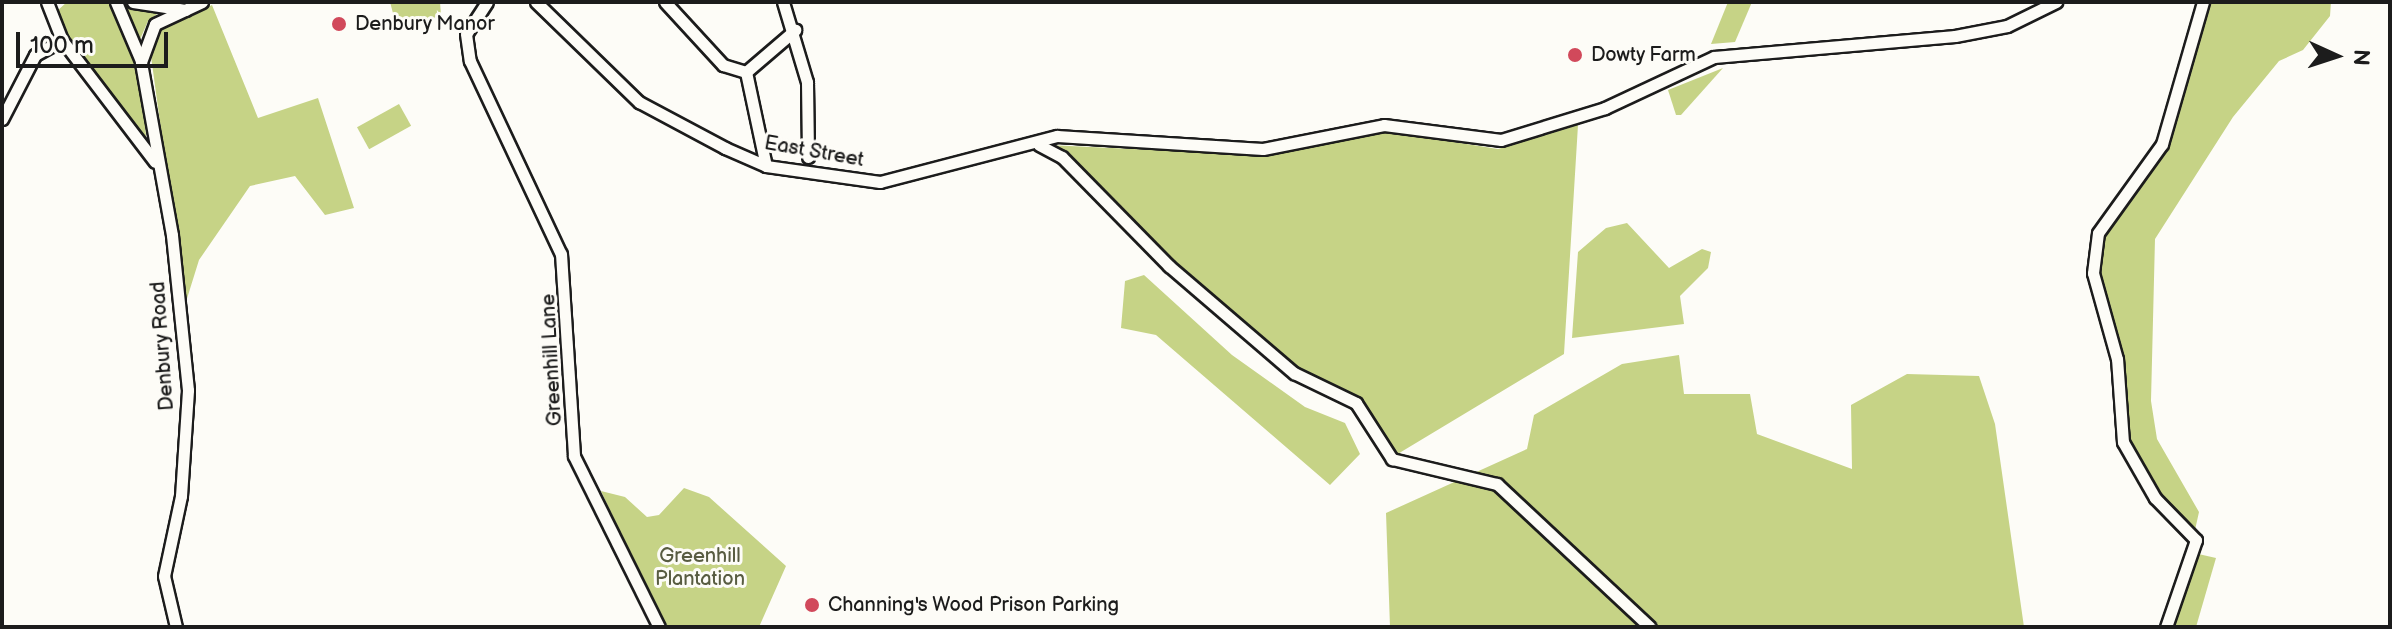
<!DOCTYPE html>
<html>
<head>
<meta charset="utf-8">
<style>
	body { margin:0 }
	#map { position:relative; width:2392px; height:629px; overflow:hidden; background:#fdfcf7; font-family:"Balsamiq Sans",sans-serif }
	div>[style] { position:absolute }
	.green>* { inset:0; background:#c6d386; transform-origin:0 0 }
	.roads { filter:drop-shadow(2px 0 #1c1c1c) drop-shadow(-2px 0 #1c1c1c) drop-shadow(0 2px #1c1c1c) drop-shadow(0 -2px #1c1c1c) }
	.minor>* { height:11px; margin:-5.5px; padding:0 5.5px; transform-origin:5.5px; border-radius:5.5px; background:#fdfcf7 }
	.dots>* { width:22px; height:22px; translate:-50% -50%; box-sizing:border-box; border:4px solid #fdfcf7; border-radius:50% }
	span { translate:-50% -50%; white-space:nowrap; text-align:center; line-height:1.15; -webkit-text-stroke:6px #fdfcf7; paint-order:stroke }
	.poi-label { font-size:20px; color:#1c1c1c }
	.left { translate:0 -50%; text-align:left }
	.street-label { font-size:20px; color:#1c1c1c }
	.park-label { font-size:20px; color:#585c41 }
	.frame { position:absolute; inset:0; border:4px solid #1c1c1c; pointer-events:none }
	.north { position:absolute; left:2296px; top:16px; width:80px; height:80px; -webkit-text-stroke:6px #fdfcf7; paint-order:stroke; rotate:93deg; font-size:22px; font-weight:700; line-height:32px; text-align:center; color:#1c1c1c }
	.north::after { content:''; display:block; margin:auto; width:28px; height:36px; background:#1c1c1c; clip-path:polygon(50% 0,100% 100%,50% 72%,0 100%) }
	.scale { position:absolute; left:16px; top:32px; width:152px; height:36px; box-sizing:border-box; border:4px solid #1c1c1c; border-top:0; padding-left:10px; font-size:24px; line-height:28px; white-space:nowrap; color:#1c1c1c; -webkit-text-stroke:6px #fdfcf7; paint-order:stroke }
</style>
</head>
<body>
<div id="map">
	<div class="green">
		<i style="clip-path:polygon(67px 2px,173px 2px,148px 21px,138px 44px,147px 147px,69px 41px,57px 11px)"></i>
		<i style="clip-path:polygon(390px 2px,440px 2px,441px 15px,398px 32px)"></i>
		<i style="clip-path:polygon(1728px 2px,1752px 2px,1735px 42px,1711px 44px)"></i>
		<i style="clip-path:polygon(2203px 2px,2331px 2px,2330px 16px,2303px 50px,2279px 61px,2233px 117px,2155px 239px,2151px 401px,2157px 439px,2199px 512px,2195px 530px,2164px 507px,2128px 450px,2097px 271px,2098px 233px,2165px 141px)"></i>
		<i style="clip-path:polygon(212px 5px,258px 118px,318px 98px,354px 208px,325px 215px,295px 176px,250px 186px,199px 260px,185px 305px,150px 49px,155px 33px)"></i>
		<i style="clip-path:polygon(1723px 68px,1681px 115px,1676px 115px,1668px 90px)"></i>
		<i style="left:399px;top:104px;width:25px;height:48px;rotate:61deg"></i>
		<i style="clip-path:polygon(1578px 125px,1564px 354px,1396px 455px,1360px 400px,1296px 367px,1172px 261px,1067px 154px,1048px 145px,1261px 155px,1385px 131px,1498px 149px)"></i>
		<i style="clip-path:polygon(1627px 223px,1669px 268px,1702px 249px,1711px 252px,1708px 268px,1680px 296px,1684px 324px,1572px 338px,1578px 252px,1606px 228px)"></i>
		<i style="clip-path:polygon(1144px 275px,1232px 355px,1305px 407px,1345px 423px,1360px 454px,1330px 485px,1156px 335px,1121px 328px,1125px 281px)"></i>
		<i style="clip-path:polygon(1679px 355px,1684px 394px,1750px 394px,1757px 434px,1852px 469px,1851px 405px,1907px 374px,1979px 376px,1995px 424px,2024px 627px,1390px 627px,1386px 513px,1527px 449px,1534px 415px,1622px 364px)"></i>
		<i style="clip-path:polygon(684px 488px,709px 497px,786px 566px,759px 627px,664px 627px,601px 491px,625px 497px,647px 517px,659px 515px)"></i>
		<i style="clip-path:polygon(2194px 553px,2216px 558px,2196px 627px,2170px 627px)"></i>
	</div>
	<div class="roads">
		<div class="minor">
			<i style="left:47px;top:2px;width:41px;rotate:68.5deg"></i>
			<i style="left:62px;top:40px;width:153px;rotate:52.7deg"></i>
			<i style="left:116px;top:2px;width:64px;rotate:67deg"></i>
			<i style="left:133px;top:2px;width:53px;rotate:8.7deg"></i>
			<i style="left:487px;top:2px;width:38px;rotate:123deg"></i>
			<i style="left:466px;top:34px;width:27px;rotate:82deg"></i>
			<i style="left:470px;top:61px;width:213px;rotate:64.8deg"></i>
			<i style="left:561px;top:254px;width:202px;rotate:86.3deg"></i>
			<i style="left:574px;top:456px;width:191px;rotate:63.6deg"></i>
			<i style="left:536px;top:2px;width:144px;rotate:44.2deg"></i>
			<i style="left:639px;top:102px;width:98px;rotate:28.1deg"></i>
			<i style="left:725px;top:148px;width:45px;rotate:23.7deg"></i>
			<i style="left:766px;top:166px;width:115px;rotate:8deg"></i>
			<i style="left:880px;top:182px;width:183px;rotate:-14.6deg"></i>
			<i style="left:1057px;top:136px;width:206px;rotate:3.6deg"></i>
			<i style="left:1263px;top:149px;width:123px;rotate:-11.2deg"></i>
			<i style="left:1384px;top:125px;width:118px;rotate:7.3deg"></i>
			<i style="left:1501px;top:140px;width:109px;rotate:-17.1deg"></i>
			<i style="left:1605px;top:108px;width:120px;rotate:-25.1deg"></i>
			<i style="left:1714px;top:57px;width:242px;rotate:-5deg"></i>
			<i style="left:1955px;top:36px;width:53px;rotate:-10.9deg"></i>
			<i style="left:2007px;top:26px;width:55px;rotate:-26.1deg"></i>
			<i style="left:665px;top:2px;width:86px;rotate:47.4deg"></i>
			<i style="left:723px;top:65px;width:24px;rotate:17deg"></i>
			<i style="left:746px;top:72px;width:96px;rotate:78deg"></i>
			<i style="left:783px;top:2px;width:84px;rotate:73.3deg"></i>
			<i style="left:807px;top:82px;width:75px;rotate:89.2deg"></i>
			<i style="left:746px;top:72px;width:65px;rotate:-40.6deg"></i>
			<i style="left:2px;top:119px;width:72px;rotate:-62.7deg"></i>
			<i style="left:35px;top:55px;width:31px;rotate:-29deg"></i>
			<i style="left:1039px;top:145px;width:26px;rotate:28deg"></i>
			<i style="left:1062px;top:157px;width:153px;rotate:45.5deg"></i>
			<i style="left:1169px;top:266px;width:165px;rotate:40.6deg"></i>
			<i style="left:1294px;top:373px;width:69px;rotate:25.8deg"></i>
			<i style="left:1356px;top:403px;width:67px;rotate:57.3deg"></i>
			<i style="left:1392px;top:459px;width:108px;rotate:13.4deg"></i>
			<i style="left:1497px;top:484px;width:209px;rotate:43.1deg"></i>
			<i style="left:176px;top:627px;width:52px;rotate:-103.2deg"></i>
			<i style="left:164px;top:576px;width:82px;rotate:-78deg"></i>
			<i style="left:181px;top:496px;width:106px;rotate:-86.2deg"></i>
			<i style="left:188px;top:390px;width:156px;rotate:-95.9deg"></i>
			<i style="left:172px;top:235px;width:176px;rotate:-100.2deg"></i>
			<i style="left:141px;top:62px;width:40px;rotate:-69.8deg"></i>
			<i style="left:155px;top:24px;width:52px;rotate:-25.1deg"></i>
			<i style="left:2166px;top:627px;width:92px;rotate:-71deg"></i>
			<i style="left:2196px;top:540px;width:59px;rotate:-134.3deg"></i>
			<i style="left:2155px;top:498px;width:64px;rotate:-119.7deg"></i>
			<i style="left:2123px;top:442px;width:83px;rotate:-94.1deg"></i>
			<i style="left:2117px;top:359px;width:89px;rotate:-105.6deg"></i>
			<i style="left:2093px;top:273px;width:40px;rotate:-82.9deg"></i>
			<i style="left:2098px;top:233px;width:110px;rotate:-54.3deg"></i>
			<i style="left:2162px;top:144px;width:148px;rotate:-73.9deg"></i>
		</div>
	</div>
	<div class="dots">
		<i style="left:339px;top:24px;background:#d1495b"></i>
		<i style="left:1575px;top:55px;background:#d1495b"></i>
		<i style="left:812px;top:605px;background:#d1495b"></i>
	</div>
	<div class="poi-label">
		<span class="left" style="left:355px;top:24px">Denbury Manor</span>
		<span class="left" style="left:1591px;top:55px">Dowty Farm</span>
		<span class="left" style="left:828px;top:605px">Channing's Wood Prison Parking</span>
	</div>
	<div class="street-label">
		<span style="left:814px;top:152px;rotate:10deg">East Street</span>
		<span style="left:163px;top:346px;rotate:-94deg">Denbury Road</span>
		<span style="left:552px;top:360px;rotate:-93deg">Greenhill Lane</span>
	</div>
	<div class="park-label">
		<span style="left:700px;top:568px">Greenhill<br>Plantation</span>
	</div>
	<div class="frame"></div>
	<div class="north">N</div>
	<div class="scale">100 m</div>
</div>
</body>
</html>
